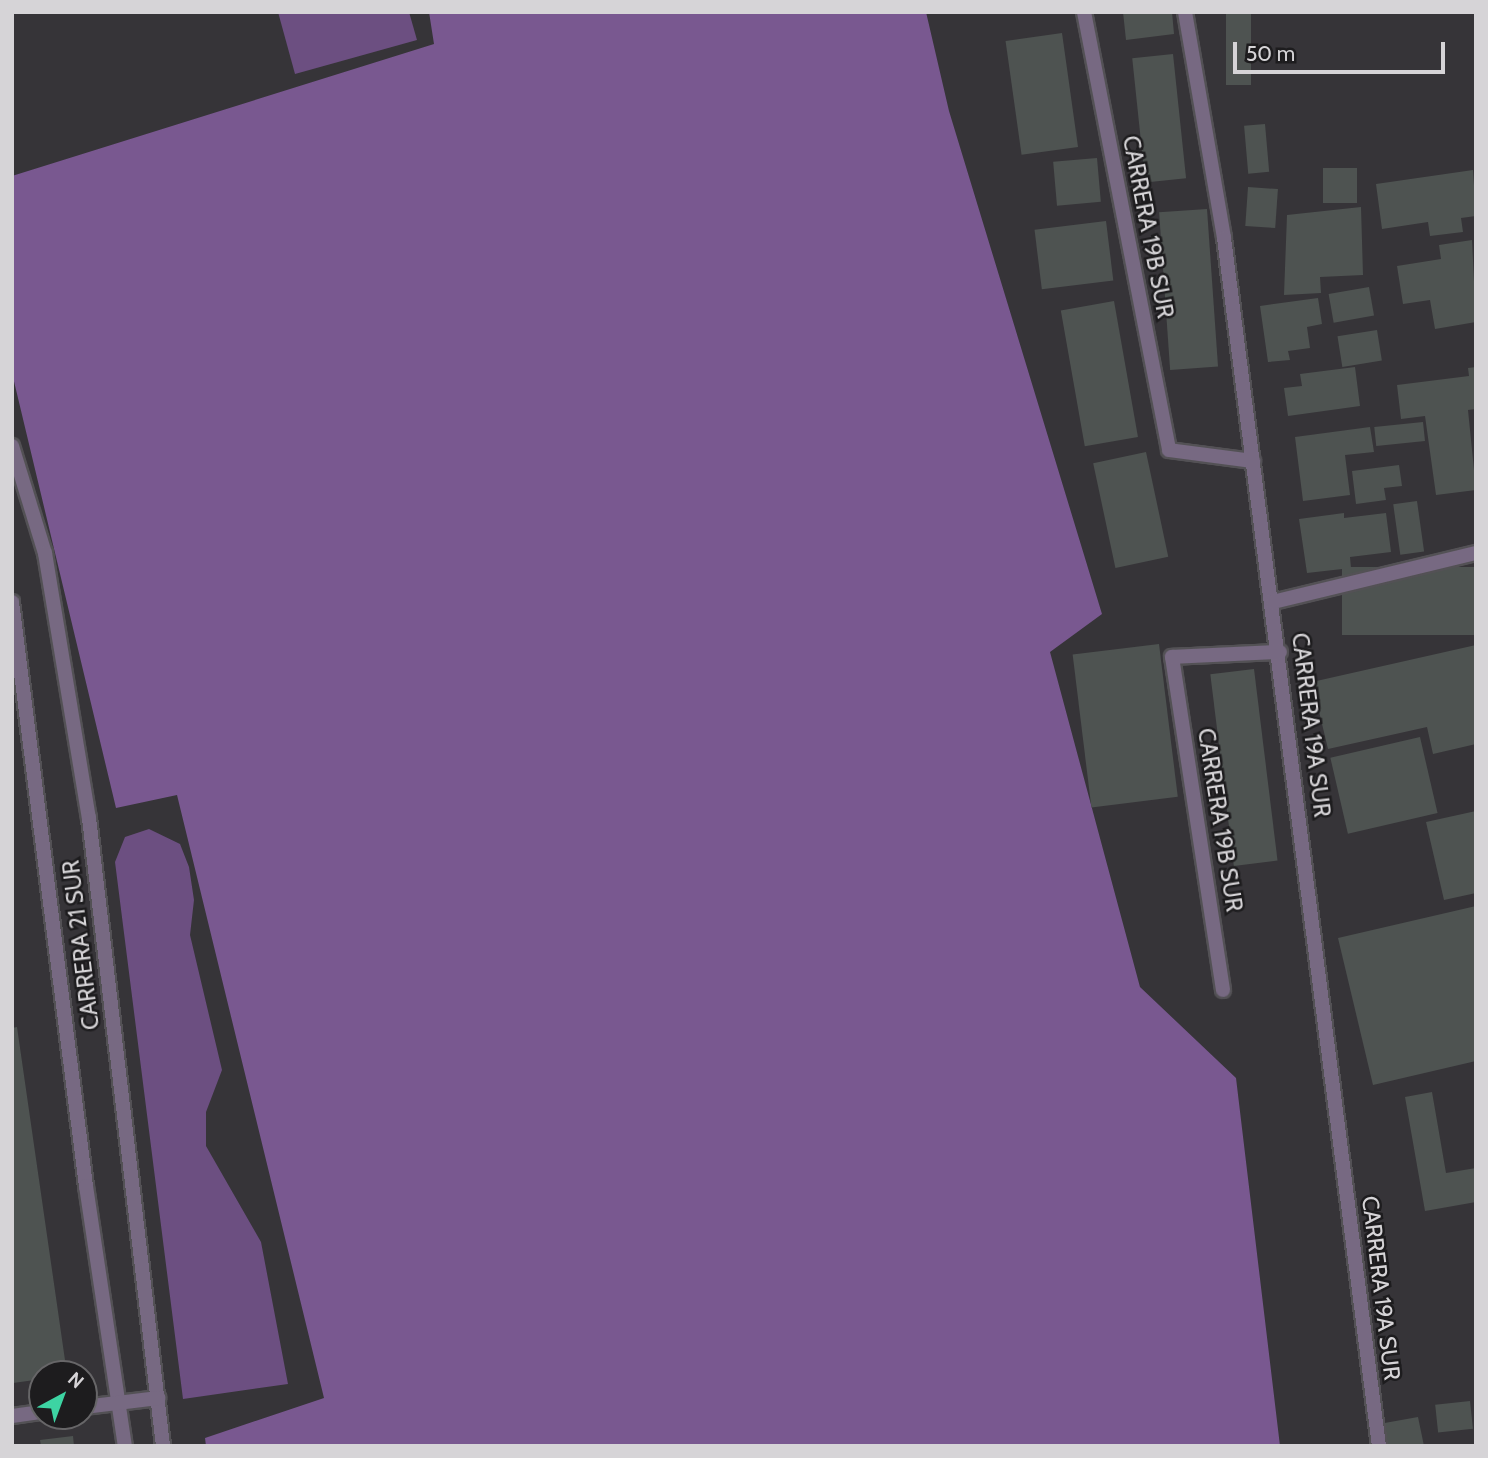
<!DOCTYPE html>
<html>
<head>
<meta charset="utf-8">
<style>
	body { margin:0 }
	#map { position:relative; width:1488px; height:1458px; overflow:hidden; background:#363438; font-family:Cabin,sans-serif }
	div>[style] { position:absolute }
	.green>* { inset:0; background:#6c4f81 }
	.forest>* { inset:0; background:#795890 }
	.building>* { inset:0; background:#4e5351; transform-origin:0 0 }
	.roads { filter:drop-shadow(2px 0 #535155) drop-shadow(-2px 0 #535155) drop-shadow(0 2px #535155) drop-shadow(0 -2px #535155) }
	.minor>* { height:14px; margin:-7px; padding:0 7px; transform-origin:7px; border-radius:7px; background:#776982 }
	span { translate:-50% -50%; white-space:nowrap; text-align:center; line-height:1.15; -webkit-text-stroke:5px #1d1c1e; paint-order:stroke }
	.street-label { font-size:23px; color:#d6d4d7 }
	.frame { position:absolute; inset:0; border:14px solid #d6d4d7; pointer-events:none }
	.north { position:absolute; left:28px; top:1360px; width:70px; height:70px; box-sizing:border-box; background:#1d1c1e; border:2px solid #676668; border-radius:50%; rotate:41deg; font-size:19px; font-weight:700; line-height:28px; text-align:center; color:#d6d4d7 }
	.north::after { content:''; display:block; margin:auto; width:24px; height:32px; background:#3dd4a3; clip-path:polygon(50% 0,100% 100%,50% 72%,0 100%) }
	.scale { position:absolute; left:1233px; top:42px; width:212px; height:32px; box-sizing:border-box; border:4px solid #d6d4d7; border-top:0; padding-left:9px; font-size:21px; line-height:24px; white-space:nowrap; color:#d6d4d7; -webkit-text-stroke:5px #1d1c1e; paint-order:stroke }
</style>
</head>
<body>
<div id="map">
	<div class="green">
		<i style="clip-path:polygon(278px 12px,409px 12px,417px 40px,295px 74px)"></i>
		<i style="clip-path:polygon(149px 829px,180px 844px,189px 867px,194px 900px,190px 935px,222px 1070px,206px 1112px,206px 1146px,261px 1242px,288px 1384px,183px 1399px,115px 862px,125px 837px)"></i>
	</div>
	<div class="forest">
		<i style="clip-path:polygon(429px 12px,926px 12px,949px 111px,1102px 614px,1050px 652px,1140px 987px,1236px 1078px,1280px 1446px,206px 1446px,205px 1438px,324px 1398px,177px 795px,116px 808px,12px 373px,12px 176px,434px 44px)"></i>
	</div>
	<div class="building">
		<i style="clip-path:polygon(1123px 12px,1172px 12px,1174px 34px,1126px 40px)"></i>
		<i style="left:1226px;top:12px;width:25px;height:73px"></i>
		<i style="left:1062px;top:33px;width:115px;height:57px;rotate:82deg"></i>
		<i style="left:1173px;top:54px;width:125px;height:41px;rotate:84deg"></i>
		<i style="left:1265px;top:124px;width:48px;height:21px;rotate:85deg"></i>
		<i style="left:1097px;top:158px;width:44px;height:44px;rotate:85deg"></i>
		<i style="left:1357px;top:168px;width:35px;height:34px;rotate:90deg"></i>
		<i style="clip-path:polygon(1473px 170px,1476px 216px,1461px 218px,1463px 232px,1430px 236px,1428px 222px,1382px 229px,1376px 184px)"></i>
		<i style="left:1248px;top:187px;width:30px;height:39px;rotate:4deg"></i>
		<i style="clip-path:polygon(1361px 207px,1363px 275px,1320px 277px,1321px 293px,1284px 295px,1287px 215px)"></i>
		<i style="left:1207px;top:209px;width:158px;height:48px;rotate:86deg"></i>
		<i style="left:1106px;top:221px;width:60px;height:72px;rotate:83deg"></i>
		<i style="clip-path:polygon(1472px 240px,1476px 322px,1435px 329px,1430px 300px,1403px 304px,1397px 266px,1441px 259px,1439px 245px)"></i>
		<i style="left:1369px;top:287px;width:29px;height:41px;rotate:80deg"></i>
		<i style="clip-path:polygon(1318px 298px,1322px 324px,1307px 327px,1310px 348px,1288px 351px,1290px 360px,1268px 362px,1260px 306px)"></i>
		<i style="left:1114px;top:301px;width:138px;height:54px;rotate:80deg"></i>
		<i style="left:1377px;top:330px;width:31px;height:40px;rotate:81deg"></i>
		<i style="clip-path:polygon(1355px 367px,1360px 406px,1288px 416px,1284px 388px,1302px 386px,1300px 374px)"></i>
		<i style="clip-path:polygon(1476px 367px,1476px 409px,1468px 410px,1476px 490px,1436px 495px,1425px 416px,1401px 419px,1397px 385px,1469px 376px,1468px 368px)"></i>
		<i style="left:1423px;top:422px;width:19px;height:49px;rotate:84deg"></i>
		<i style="clip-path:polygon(1370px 427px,1374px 452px,1345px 455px,1350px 495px,1303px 501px,1295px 437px)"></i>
		<i style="left:1146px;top:452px;width:107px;height:54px;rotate:78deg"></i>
		<i style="clip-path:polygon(1399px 465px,1402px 486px,1384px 488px,1386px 500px,1356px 504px,1352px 471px)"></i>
		<i style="left:1417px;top:501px;width:51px;height:24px;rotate:82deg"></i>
		<i style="clip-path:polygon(1344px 513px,1344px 518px,1386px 513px,1391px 552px,1350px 557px,1351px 568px,1307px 573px,1299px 519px)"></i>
		<i style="left:1476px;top:567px;width:68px;height:134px;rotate:90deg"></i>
		<i style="left:1159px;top:644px;width:154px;height:87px;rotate:83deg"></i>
		<i style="clip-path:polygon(1476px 645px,1476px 744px,1433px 754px,1427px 727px,1328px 749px,1312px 682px)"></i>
		<i style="left:1254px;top:669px;width:193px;height:44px;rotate:83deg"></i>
		<i style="left:1420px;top:737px;width:78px;height:92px;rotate:77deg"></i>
		<i style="clip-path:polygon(1476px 811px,1476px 893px,1444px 900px,1426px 822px)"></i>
		<i style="clip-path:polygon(1476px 906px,1476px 1061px,1373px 1085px,1338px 938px)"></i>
		<i style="clip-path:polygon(17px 1027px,67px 1374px,42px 1374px,42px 1379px,13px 1383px,12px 1028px)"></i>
		<i style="clip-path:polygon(1432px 1092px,1446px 1173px,1476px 1168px,1476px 1202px,1425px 1211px,1405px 1097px)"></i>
		<i style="left:1470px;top:1401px;width:28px;height:35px;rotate:84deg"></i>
		<i style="clip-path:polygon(1418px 1417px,1424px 1446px,1383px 1446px,1379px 1424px)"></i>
		<i style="clip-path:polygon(73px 1436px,74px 1446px,41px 1446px,40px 1440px)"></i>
	</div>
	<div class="roads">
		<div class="minor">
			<i style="left:1084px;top:12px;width:446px;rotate:79deg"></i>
			<i style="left:1169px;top:450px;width:85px;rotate:7.5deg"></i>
			<i style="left:1185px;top:12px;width:229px;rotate:80.2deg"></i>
			<i style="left:1224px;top:238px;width:1218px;rotate:82.69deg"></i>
			<i style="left:12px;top:446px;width:112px;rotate:72.9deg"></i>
			<i style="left:45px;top:553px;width:269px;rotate:80.6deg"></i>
			<i style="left:89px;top:818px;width:632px;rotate:83.28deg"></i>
			<i style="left:12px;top:602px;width:589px;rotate:82.78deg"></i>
			<i style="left:86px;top:1186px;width:263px;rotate:81.5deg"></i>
			<i style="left:1273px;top:602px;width:209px;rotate:-13.6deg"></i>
			<i style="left:1223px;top:990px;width:337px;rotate:-98.7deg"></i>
			<i style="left:1172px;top:657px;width:108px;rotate:-2.7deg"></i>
			<i style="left:84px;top:1407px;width:75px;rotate:-6.9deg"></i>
			<i style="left:12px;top:1416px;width:30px;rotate:-8deg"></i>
		</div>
	</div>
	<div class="street-label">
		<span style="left:1148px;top:227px;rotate:79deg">CARRERA 19B SUR</span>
		<span style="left:1311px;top:725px;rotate:83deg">CARRERA 19A SUR</span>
		<span style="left:1220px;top:820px;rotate:81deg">CARRERA 19B SUR</span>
		<span style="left:81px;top:945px;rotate:-97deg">CARRERA 21 SUR</span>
		<span style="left:1381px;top:1288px;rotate:83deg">CARRERA 19A SUR</span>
	</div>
	<div class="frame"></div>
	<div class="north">N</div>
	<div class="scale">50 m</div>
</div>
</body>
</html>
